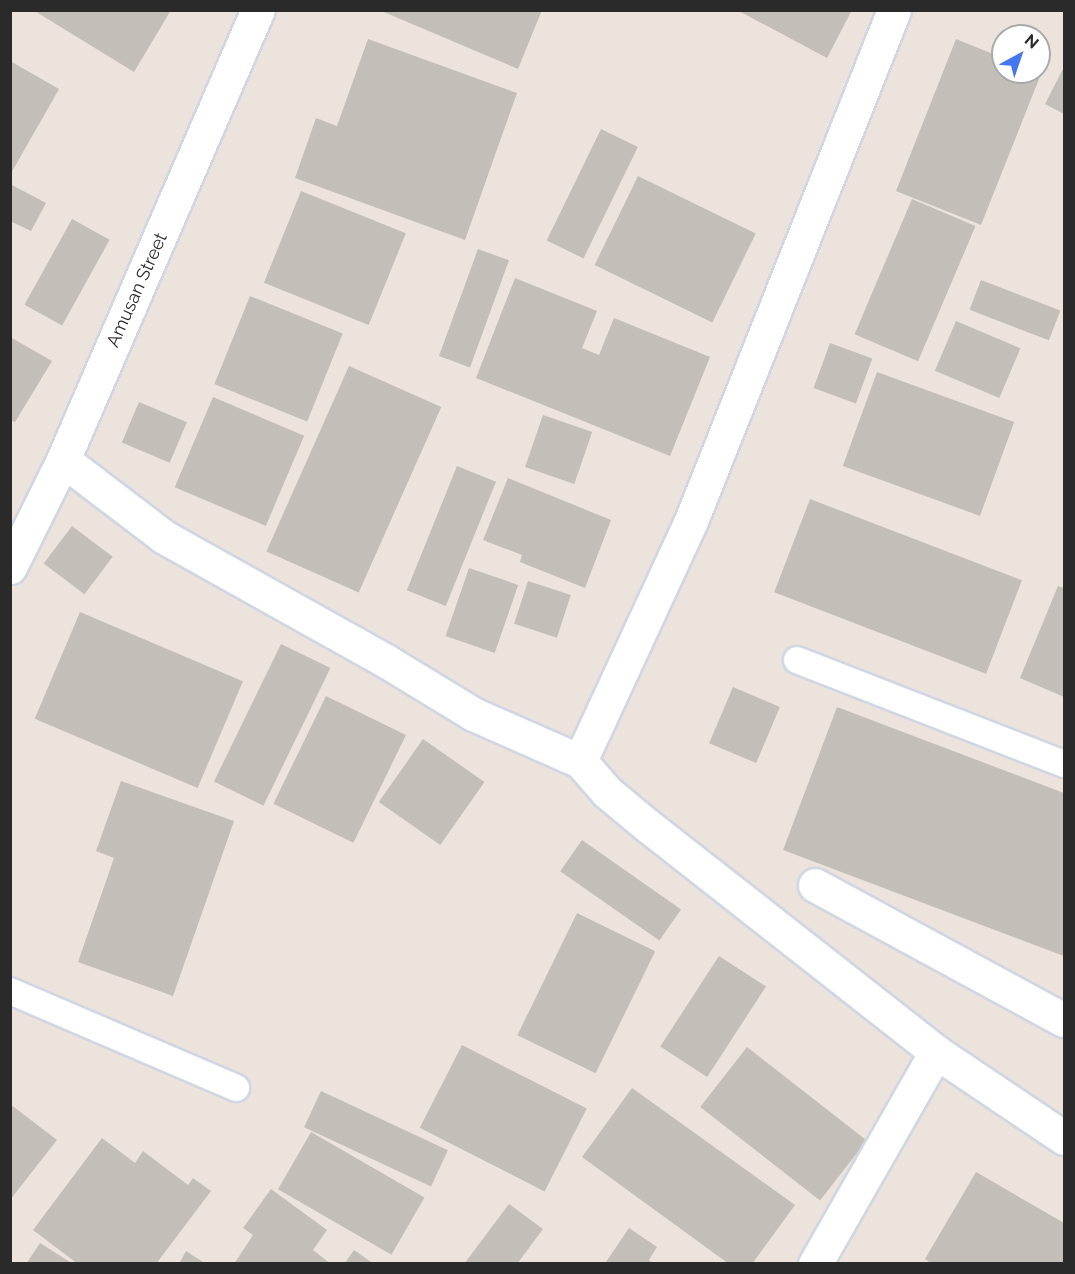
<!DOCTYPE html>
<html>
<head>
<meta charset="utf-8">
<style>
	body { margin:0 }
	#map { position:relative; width:1075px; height:1274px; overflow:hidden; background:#ebe3dc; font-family:Raleway,sans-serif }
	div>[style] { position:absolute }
	.building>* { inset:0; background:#c4beb8; transform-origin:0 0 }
	.roads { filter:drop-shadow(2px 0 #d1d6e2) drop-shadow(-2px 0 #d1d6e2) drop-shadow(0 2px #d1d6e2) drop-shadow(0 -2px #d1d6e2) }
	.lane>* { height:26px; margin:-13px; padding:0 13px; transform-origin:13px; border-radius:13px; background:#fff }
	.street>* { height:33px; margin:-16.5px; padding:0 16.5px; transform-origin:16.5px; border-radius:16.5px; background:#fff }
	span { translate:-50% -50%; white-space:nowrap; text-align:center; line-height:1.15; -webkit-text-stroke:6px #fff; paint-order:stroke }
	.street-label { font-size:18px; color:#2a2a2a }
	.frame { position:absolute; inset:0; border:12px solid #2a2a2a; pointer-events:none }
	.north { position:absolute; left:991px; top:24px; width:60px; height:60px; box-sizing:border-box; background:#fff; border:2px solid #aaa; border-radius:50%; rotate:40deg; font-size:16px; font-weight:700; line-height:24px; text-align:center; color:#2a2a2a }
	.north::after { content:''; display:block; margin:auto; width:21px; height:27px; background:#4376f1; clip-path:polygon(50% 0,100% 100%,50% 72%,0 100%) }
</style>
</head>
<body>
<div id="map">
	<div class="building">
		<i style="clip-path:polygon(33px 10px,171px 10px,134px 72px)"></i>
		<i style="clip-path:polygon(379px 10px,542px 10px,518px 69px)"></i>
		<i style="clip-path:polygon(737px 10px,852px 10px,827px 58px)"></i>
		<i style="clip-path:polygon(368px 39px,517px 93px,465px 240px,295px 178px,316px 118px,337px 126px)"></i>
		<i style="clip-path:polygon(956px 39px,1003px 58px,1003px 72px,1041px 74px,981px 225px,896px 191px)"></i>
		<i style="clip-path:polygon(10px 61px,59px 89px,10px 175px)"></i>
		<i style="clip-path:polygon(1064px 67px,1064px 114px,1045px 104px)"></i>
		<i style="left:601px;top:129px;width:41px;height:124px;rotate:26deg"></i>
		<i style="left:638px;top:176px;width:131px;height:99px;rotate:26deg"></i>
		<i style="clip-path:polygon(10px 184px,46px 203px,31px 231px,10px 221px)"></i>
		<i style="left:301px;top:191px;width:113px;height:99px;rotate:22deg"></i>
		<i style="left:912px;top:199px;width:69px;height:147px;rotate:23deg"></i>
		<i style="left:72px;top:219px;width:43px;height:98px;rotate:29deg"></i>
		<i style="left:478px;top:249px;width:33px;height:114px;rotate:20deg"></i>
		<i style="clip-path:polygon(515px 278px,597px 311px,582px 348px,599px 355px,614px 318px,710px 357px,670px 456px,476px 378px)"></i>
		<i style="left:981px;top:280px;width:85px;height:32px;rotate:21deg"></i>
		<i style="left:250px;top:296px;width:100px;height:95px;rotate:22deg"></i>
		<i style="left:956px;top:321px;width:70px;height:54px;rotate:23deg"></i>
		<i style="clip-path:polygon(10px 337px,52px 361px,15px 422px,10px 420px)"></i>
		<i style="left:830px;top:343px;width:45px;height:48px;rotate:20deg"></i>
		<i style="left:349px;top:366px;width:101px;height:203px;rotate:24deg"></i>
		<i style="left:877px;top:372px;width:146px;height:100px;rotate:20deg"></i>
		<i style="left:213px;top:397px;width:99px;height:98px;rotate:23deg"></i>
		<i style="left:139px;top:402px;width:52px;height:44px;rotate:23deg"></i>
		<i style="left:543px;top:415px;width:52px;height:55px;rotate:19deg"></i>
		<i style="left:457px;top:466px;width:42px;height:134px;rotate:22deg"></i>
		<i style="clip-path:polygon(508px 478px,611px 520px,585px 588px,520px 562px,522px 555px,483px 540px)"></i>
		<i style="left:810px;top:499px;width:227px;height:100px;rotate:21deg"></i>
		<i style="left:72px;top:526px;width:51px;height:47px;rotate:37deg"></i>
		<i style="left:469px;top:568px;width:52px;height:72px;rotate:19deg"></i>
		<i style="left:528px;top:581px;width:45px;height:45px;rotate:18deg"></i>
		<i style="clip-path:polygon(1058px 586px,1064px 588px,1064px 697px,1020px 678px)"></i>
		<i style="left:80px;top:612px;width:177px;height:116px;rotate:23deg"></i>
		<i style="left:281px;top:644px;width:55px;height:153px;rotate:26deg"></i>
		<i style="left:733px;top:687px;width:51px;height:61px;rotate:23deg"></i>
		<i style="left:326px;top:696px;width:89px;height:120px;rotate:26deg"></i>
		<i style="clip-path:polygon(837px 707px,1064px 793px,1064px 956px,783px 850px)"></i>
		<i style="left:423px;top:739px;width:75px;height:77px;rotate:35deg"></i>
		<i style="clip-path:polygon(121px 781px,234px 821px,173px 996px,78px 962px,114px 858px,96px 851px)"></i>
		<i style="left:582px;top:840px;width:121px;height:38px;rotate:35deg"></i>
		<i style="left:577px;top:913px;width:87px;height:136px;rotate:26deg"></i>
		<i style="left:719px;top:956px;width:56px;height:108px;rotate:33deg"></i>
		<i style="left:462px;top:1045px;width:140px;height:93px;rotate:27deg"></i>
		<i style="left:747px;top:1047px;width:152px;height:76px;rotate:38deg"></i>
		<i style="clip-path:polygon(632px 1088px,795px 1205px,752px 1264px,729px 1264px,582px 1157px)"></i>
		<i style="left:321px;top:1091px;width:140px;height:40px;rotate:25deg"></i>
		<i style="clip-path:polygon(10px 1104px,57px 1140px,10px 1200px)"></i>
		<i style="left:311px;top:1132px;width:131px;height:66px;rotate:30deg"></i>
		<i style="clip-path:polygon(102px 1138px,135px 1163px,143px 1151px,188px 1185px,193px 1178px,211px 1191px,156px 1264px,78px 1264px,33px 1230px)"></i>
		<i style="clip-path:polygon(976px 1172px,1064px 1223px,1064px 1264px,932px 1264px,925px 1259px)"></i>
		<i style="clip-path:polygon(271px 1189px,327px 1230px,313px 1250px,331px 1264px,234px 1264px,253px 1235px,243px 1228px)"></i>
		<i style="clip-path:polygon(509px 1204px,543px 1229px,517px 1264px,464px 1264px)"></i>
		<i style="clip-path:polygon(629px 1228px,657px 1247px,649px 1260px,653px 1264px,606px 1262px)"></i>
		<i style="clip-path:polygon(40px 1243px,70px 1262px,69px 1264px,26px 1264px)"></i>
		<i style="clip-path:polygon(354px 1250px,374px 1264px,344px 1264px)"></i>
		<i style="clip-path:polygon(186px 1251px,206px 1264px,179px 1264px)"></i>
	</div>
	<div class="roads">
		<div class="lane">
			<i style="left:797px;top:660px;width:287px;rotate:21.3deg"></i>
			<i style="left:10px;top:991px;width:246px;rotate:23.2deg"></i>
		</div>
		<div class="street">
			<i style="left:63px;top:460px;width:127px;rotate:37.3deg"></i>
			<i style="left:164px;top:537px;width:254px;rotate:29.2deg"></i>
			<i style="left:386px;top:661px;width:102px;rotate:31.3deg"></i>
			<i style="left:473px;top:714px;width:117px;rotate:23.7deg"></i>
			<i style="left:580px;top:761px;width:41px;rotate:48.9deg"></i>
			<i style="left:607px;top:792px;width:53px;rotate:39.7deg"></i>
			<i style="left:648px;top:826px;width:366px;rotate:38.1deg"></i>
			<i style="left:936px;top:1052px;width:154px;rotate:33.9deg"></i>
			<i style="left:10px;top:567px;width:119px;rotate:-63.6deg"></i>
			<i style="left:63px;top:460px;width:490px;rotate:-66.6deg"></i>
			<i style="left:580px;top:761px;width:264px;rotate:-65.2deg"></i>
			<i style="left:691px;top:521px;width:550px;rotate:-68.33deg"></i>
			<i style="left:815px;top:885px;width:283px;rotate:28.5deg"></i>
			<i style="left:815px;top:1264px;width:244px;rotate:-60.3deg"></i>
		</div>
	</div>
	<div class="street-label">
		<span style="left:137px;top:290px;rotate:-66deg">Amusan Street</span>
	</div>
	<div class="frame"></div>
	<div class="north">N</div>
</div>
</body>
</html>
